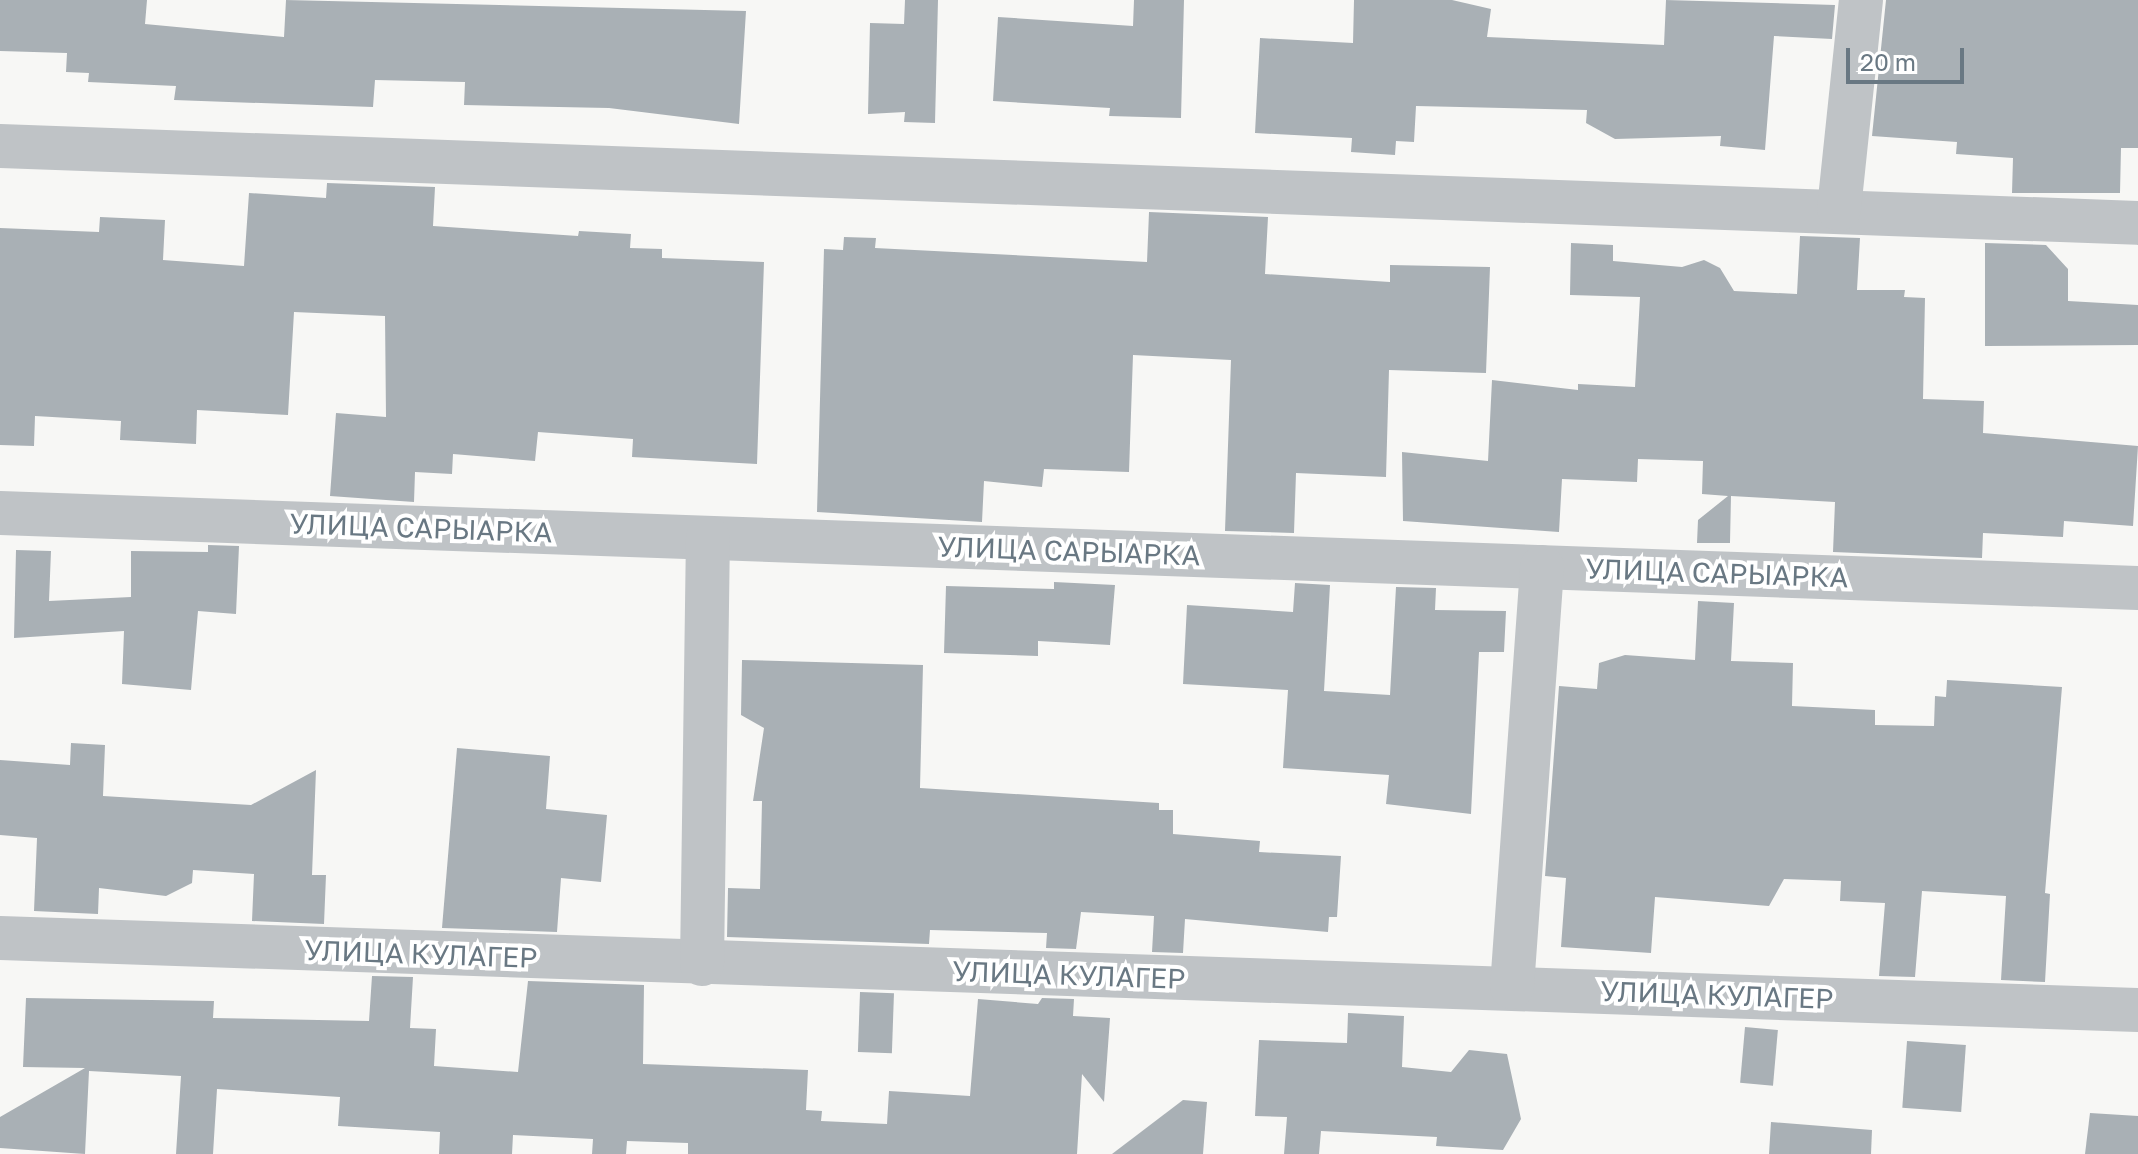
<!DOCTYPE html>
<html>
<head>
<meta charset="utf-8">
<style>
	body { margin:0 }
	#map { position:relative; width:2138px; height:1154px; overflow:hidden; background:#f7f7f5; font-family:"Golos Text",sans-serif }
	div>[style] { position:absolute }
	.building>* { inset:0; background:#a9b0b5; transform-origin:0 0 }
	.minor>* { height:44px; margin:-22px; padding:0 22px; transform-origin:22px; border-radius:22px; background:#bfc3c6 }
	span { translate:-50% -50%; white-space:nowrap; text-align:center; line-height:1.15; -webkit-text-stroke:8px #fff; paint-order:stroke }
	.street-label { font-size:28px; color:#697883 }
	.scale { position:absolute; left:1846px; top:48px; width:118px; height:36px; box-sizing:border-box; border:4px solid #697883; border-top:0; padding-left:10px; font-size:24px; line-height:28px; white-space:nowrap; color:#697883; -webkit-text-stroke:6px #fff; paint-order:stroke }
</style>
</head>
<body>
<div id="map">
	<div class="building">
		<i style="clip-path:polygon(0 0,147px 0,145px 24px,284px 37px,286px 0,746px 11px,739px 124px,609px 108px,464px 105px,465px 82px,375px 80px,373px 107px,174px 100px,176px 86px,88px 82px,89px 73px,66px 72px,67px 53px,0 51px)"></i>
		<i style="clip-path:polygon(905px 0,938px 0,935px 123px,904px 122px,905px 112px,868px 114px,870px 23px,904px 24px)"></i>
		<i style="clip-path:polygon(1134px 0,1184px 0,1181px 118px,1109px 116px,1110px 108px,993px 101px,998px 17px,1133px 26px)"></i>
		<i style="clip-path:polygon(1354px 0,1452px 0,1491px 9px,1487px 37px,1664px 45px,1666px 0,1835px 5px,1832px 39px,1774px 36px,1765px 150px,1720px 146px,1721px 136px,1615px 139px,1586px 123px,1587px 110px,1416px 106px,1414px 142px,1396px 141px,1395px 155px,1351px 152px,1352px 138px,1255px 133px,1260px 38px,1353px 43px)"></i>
		<i style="clip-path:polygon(1886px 0,2138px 0,2138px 148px,2121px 148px,2120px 193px,2012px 193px,2013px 158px,1956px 154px,1957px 142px,1872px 136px)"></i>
		<i style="clip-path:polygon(327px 183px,435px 187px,433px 226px,578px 236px,579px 231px,631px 234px,630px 248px,662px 249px,662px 258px,764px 262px,757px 464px,632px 457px,633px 439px,538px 432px,535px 461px,453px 454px,452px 474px,415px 472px,414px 502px,330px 496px,336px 413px,386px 417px,385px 316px,294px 312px,288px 415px,197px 410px,196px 444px,120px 440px,121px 421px,35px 416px,34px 446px,0 445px,0 228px,99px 232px,100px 217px,165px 220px,163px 260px,244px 266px,249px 193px,326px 198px)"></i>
		<i style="clip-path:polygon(1149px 212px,1268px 217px,1265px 274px,1390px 282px,1390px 265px,1490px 267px,1486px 373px,1389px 370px,1386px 477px,1296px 473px,1294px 533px,1225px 531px,1231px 360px,1133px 355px,1129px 472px,1044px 469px,1042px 487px,984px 481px,982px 522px,817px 512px,824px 249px,843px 250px,844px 237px,876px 238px,875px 248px,1147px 262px)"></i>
		<i style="clip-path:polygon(1800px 236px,1860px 238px,1857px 290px,1905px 290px,1904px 297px,1925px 298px,1923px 399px,1984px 401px,1983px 433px,2138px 446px,2133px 526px,2064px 521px,2063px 537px,1983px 533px,1982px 558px,1833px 552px,1835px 502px,1731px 496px,1730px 543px,1697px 543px,1698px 520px,1728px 496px,1702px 494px,1703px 461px,1638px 459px,1637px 482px,1562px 479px,1559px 532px,1403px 521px,1402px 452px,1488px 461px,1492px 380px,1578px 390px,1578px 384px,1635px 387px,1640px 297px,1570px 295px,1571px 243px,1613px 245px,1613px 261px,1682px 267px,1704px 260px,1720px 268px,1734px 291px,1797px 294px)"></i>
		<i style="clip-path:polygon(1985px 243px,2046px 245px,2068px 269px,2068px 301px,2138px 305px,2138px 345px,1985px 346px)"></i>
		<i style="clip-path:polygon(208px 545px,239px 546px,236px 614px,198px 611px,191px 690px,122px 684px,124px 631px,14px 638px,16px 550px,51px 551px,49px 601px,131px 597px,131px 551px,208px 552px)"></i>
		<i style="clip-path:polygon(1054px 582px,1115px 585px,1110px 645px,1038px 641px,1038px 656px,944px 653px,946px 586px,1054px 589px)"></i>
		<i style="clip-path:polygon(1295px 583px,1330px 585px,1324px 691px,1390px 695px,1396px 587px,1436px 588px,1435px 610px,1506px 611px,1504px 652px,1479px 652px,1471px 814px,1386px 804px,1389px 775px,1283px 768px,1288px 690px,1183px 684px,1187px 605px,1293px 612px)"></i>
		<i style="clip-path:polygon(1698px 601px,1734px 603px,1731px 661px,1793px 663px,1792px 706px,1875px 710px,1875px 725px,1934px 726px,1935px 696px,1946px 697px,1947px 680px,2062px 687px,2045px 893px,2050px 894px,2045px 982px,2001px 980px,2006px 896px,1922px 891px,1915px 977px,1879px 976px,1885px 903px,1840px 901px,1841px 881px,1784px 879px,1769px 906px,1655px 897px,1651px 953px,1561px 947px,1566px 878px,1545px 876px,1559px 686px,1597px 689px,1599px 663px,1625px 655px,1695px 660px)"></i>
		<i style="clip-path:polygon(742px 660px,923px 665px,920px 788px,1159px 803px,1159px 810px,1173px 810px,1173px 834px,1260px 841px,1259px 852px,1341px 856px,1337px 917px,1329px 917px,1328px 932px,1185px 919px,1183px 953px,1152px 952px,1154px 916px,1081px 912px,1076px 949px,1046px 948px,1047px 933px,930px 930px,929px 944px,727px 937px,728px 888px,760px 889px,762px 801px,753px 801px,764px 728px,741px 715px)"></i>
		<i style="clip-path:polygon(71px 743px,105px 745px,103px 796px,251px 805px,316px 770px,312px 875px,326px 875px,324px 924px,252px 921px,254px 874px,193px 870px,192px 883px,166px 896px,99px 888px,98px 914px,34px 911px,37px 838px,0 835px,0 760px,70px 765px)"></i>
		<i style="clip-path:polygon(457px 748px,550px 756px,546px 809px,607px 815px,601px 882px,561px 878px,557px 932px,442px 928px)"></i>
		<i style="clip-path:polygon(372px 976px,413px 977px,410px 1028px,436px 1029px,434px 1066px,518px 1072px,528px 981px,644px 985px,643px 1064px,808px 1070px,806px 1110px,822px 1111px,821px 1121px,887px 1124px,889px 1091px,970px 1096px,978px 999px,1038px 1004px,1042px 998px,1074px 999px,1073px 1016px,1110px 1018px,1104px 1102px,1082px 1074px,1077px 1154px,688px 1154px,688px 1143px,627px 1141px,626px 1154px,592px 1154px,593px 1139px,513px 1135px,512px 1154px,439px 1154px,440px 1132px,338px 1126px,340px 1097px,217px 1089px,213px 1154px,176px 1154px,181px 1076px,89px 1071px,85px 1154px,0 1148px,0 1117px,85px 1068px,23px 1067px,26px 998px,214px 1001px,213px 1018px,369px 1021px)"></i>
		<i style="left:860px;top:992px;width:34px;height:60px;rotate:2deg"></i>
		<i style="clip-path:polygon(1348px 1013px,1404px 1016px,1402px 1067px,1451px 1072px,1469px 1050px,1507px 1054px,1521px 1119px,1503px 1150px,1436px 1146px,1437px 1137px,1321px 1131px,1319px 1154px,1284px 1154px,1287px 1117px,1255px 1116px,1259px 1040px,1347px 1043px)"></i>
		<i style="left:1745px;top:1027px;width:33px;height:56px;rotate:5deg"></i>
		<i style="left:1907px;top:1041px;width:59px;height:67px;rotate:4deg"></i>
		<i style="clip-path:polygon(1183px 1100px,1207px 1102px,1203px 1154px,1112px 1154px)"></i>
		<i style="clip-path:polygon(2090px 1113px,2138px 1116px,2138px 1154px,2085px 1154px)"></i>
		<i style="clip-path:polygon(1771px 1122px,1872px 1130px,1871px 1154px,1769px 1154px)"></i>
	</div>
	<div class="minor">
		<i style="left:0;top:146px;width:2139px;rotate:2.06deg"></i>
		<i style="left:1839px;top:209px;width:210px;rotate:-84deg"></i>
		<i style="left:0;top:513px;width:2139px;rotate:2.01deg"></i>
		<i style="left:0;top:938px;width:2139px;rotate:1.93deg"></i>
		<i style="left:702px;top:964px;width:426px;rotate:-89.2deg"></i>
		<i style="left:1512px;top:987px;width:421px;rotate:-85.9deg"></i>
	</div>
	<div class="street-label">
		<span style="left:421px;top:528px;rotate:2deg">УЛИЦА САРЫАРКА</span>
		<span style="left:1069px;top:551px;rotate:2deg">УЛИЦА САРЫАРКА</span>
		<span style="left:1717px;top:573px;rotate:2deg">УЛИЦА САРЫАРКА</span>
		<span style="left:421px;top:954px;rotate:2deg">УЛИЦА КУЛАГЕР</span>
		<span style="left:1069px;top:975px;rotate:2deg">УЛИЦА КУЛАГЕР</span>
		<span style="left:1717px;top:995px;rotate:2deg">УЛИЦА КУЛАГЕР</span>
	</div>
	<div class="scale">20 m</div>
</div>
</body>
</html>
